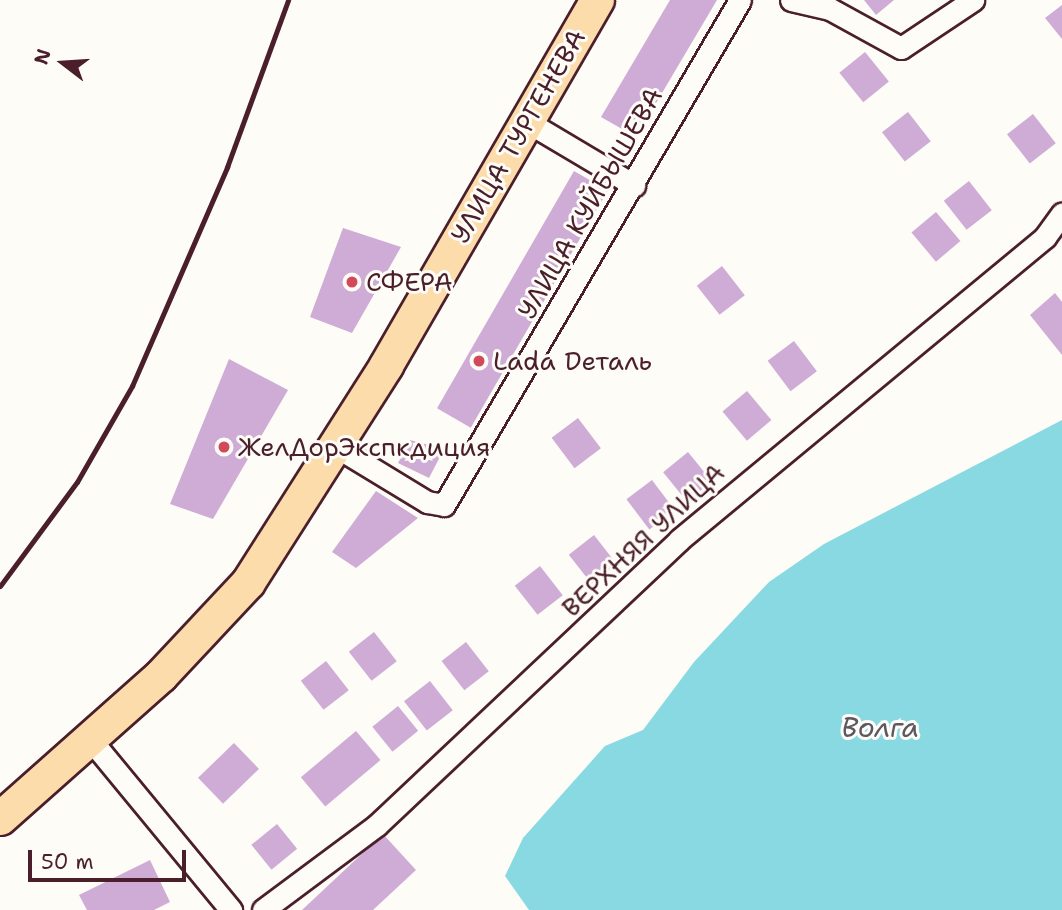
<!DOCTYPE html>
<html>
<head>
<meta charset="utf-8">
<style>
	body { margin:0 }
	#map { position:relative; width:1062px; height:910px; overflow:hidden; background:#fdfcf7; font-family:"Shantell Sans",sans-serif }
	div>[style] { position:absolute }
	.water>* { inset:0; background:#88d9e2 }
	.building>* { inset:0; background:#cfacd6; transform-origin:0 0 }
	.roads { filter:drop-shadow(2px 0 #4a1f2b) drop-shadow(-2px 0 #4a1f2b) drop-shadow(0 2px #4a1f2b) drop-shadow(0 -2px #4a1f2b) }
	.street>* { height:21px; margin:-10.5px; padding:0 10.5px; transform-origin:10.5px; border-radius:10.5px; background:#fdfcf7 }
	.primary>* { height:33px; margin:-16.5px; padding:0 16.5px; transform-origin:16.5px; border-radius:16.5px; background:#fddcac }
	.rail>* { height:5px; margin:-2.5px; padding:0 2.5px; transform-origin:2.5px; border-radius:2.5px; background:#4a1f2b }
	.dots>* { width:19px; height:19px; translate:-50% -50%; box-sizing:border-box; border:4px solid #fdfcf7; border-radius:50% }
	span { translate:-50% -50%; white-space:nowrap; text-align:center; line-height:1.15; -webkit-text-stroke:6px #fdfcf7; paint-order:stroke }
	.street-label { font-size:26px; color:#4a1f2b }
	.poi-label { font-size:26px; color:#4a1f2b }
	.left { translate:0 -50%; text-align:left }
	.water-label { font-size:28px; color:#5d5762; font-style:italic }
	.north { position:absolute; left:28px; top:28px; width:70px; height:70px; -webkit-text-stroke:5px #fdfcf7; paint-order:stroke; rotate:287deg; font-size:19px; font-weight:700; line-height:28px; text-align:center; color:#4a1f2b }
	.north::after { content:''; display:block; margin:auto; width:24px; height:32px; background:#4a1f2b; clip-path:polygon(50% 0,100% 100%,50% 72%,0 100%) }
	.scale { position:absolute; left:28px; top:850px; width:158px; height:32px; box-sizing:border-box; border:4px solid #4a1f2b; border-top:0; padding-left:9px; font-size:21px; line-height:24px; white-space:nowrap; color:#4a1f2b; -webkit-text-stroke:5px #fdfcf7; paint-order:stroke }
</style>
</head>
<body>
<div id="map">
	<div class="water">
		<i style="clip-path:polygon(1062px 420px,1062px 910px,529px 910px,505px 876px,523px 838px,605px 746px,643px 730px,694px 662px,769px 582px,824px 544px)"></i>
	</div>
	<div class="building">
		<i style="clip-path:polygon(670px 0,717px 0,636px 137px,601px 117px)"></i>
		<i style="clip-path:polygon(864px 0,894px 0,876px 15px)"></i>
		<i style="clip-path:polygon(1062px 5px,1062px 39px,1045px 18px)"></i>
		<i style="left:865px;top:52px;width:38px;height:33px;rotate:51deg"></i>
		<i style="left:908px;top:112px;width:37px;height:33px;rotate:52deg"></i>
		<i style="left:1033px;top:114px;width:37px;height:33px;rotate:52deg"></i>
		<i style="left:574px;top:171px;width:39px;height:274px;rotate:30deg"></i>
		<i style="left:969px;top:181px;width:37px;height:32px;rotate:52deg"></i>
		<i style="left:936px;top:212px;width:38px;height:32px;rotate:50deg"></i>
		<i style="clip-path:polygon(343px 228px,401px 247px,352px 333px,310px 317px)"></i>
		<i style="left:722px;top:266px;width:37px;height:32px;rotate:52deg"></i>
		<i style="clip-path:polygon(1055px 293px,1062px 302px,1062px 355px,1030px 315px)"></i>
		<i style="left:794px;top:341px;width:38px;height:33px;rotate:53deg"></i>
		<i style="clip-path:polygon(229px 359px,288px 390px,213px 519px,170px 504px)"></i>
		<i style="left:747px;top:391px;width:38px;height:32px;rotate:50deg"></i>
		<i style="left:578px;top:418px;width:38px;height:33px;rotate:53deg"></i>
		<i style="clip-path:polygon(410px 440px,444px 449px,429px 478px,398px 463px)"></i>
		<i style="left:688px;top:452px;width:38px;height:32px;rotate:51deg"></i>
		<i style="left:652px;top:480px;width:38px;height:32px;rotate:53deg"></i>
		<i style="clip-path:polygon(376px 491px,418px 518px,356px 568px,332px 552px)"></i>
		<i style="left:594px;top:535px;width:37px;height:32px;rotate:52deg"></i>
		<i style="left:540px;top:566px;width:37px;height:32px;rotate:52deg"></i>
		<i style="left:374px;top:632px;width:37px;height:32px;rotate:52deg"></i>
		<i style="left:466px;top:642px;width:37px;height:31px;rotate:52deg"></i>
		<i style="left:326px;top:661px;width:37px;height:32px;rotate:52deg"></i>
		<i style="left:430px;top:681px;width:37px;height:33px;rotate:52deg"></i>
		<i style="left:398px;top:706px;width:32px;height:33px;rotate:51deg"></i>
		<i style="left:356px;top:731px;width:38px;height:72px;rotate:50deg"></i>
		<i style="left:234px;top:743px;width:36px;height:50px;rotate:46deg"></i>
		<i style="left:277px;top:824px;width:32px;height:33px;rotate:51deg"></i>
		<i style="clip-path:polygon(383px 834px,416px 870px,373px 910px,302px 910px)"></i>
		<i style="clip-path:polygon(150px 860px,170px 902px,154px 910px,87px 910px,79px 895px)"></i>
	</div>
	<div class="roads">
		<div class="street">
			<i style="left:791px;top:0;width:40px;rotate:13deg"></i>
			<i style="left:830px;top:9px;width:81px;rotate:28.8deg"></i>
			<i style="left:901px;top:48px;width:87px;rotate:-33.7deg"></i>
			<i style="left:526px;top:121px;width:126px;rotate:30.7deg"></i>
			<i style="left:335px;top:446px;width:108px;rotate:31.3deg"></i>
			<i style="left:427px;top:502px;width:17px;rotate:10deg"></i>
			<i style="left:444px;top:505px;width:585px;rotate:-59.62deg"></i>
			<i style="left:90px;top:739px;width:222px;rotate:50.5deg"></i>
			<i style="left:263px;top:910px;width:142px;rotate:-36.7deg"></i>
			<i style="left:377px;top:825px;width:415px;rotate:-43.3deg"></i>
			<i style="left:679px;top:540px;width:475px;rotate:-39.6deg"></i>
			<i style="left:1045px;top:237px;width:29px;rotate:-54deg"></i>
		</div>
		<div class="primary">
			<i style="left:0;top:818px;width:215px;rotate:-41.6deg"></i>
			<i style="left:161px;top:675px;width:127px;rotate:-46.9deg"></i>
			<i style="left:248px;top:582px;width:257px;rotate:-57.5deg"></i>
			<i style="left:386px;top:365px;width:422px;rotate:-60deg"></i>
		</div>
	</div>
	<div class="rail">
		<i style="left:0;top:586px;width:129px;rotate:-53.5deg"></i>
		<i style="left:77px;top:482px;width:111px;rotate:-60.2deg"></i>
		<i style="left:132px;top:386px;width:239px;rotate:-66.5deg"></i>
		<i style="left:227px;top:167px;width:178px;rotate:-69.9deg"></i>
	</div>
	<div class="dots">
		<i style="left:352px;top:282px;background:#d1495b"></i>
		<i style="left:479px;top:361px;background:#d1495b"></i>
		<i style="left:224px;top:447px;background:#d1495b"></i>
	</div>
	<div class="street-label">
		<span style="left:518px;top:136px;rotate:-60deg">УЛИЦА ТУРГЕНЕВА</span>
		<span style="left:590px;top:203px;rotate:-60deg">УЛИЦА КУЙБЫШЕВА</span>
		<span style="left:643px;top:540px;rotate:-43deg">ВЕРХНЯЯ УЛИЦА</span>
	</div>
	<div class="poi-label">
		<span class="left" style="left:366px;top:282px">СФЕРА</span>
		<span class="left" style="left:493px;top:361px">Lada Dеталь</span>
		<span class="left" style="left:238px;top:447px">ЖелДорЭкспкдиция</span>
	</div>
	<div class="water-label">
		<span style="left:880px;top:727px">Волга</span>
	</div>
	<div class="north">N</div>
	<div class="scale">50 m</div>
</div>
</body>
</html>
